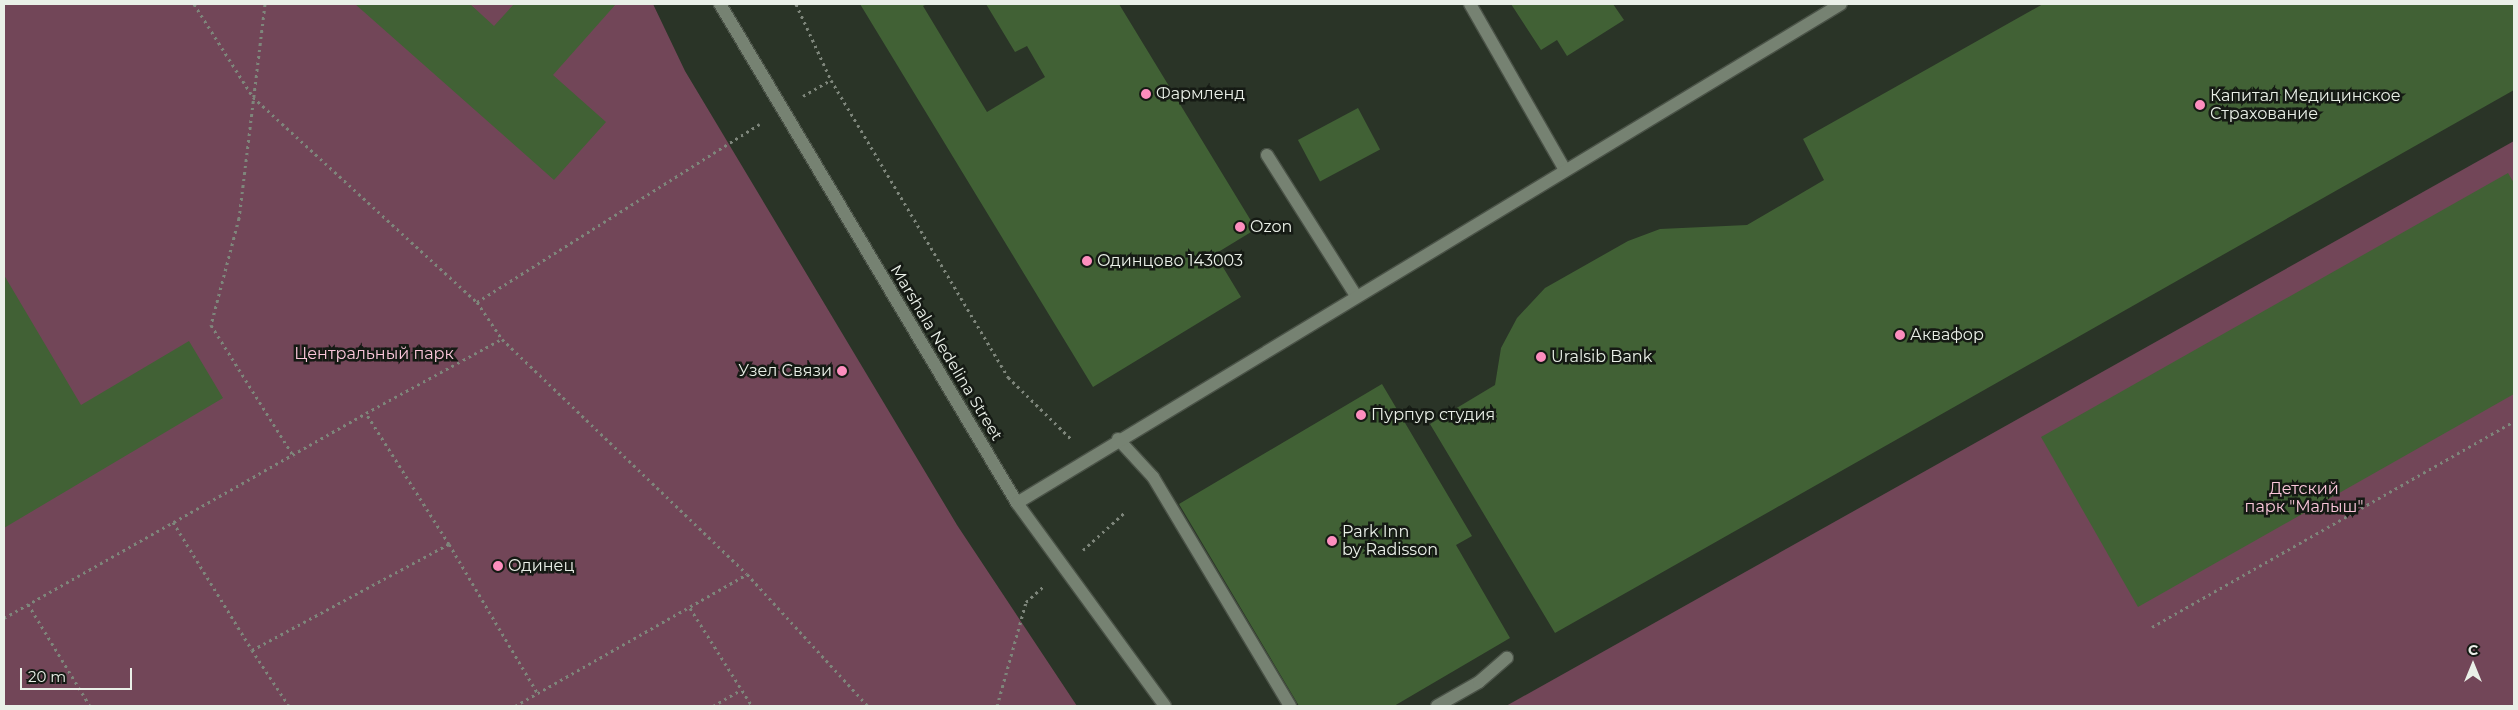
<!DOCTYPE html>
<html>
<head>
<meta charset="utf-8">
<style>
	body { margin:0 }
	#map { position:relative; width:2518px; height:710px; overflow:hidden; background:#2a3427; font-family:Montserrat,sans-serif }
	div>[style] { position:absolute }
	.green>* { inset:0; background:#724658 }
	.building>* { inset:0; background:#416135; transform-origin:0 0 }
	.path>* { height:3px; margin-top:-1.5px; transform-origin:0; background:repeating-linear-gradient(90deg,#7e867b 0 2.5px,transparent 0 6.5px) }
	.roads { filter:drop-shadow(1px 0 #4a5247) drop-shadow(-1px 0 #4a5247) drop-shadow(0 1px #4a5247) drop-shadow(0 -1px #4a5247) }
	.minor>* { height:12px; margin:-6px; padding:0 6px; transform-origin:6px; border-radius:6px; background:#768272 }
	.dots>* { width:14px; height:14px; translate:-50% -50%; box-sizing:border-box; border:2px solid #151a14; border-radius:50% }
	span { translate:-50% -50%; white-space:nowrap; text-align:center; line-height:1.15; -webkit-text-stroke:5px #151a14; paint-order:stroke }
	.poi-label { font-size:16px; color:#eaf0e8 }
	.left { translate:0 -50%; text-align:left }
	.right { translate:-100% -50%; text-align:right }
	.street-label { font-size:16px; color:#eaf0e8 }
	.park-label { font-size:16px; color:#fbc7db }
	.frame { position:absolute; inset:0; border:5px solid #eaf0e8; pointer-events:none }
	.north { position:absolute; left:2448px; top:640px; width:50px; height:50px; -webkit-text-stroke:4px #151a14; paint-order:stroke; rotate:0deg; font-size:14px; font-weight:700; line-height:20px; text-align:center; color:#eaf0e8 }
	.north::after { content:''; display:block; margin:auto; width:18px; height:22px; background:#eaf0e8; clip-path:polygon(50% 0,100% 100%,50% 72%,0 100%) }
	.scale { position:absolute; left:20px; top:668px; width:112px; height:22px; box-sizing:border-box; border:2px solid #eaf0e8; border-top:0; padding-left:6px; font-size:15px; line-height:18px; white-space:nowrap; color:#eaf0e8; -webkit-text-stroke:4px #151a14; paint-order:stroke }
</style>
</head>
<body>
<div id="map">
	<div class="green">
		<i style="clip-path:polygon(4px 4px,653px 4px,685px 71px,957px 525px,1077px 706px,4px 706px)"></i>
		<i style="clip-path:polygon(2514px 141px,2514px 706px,1506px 706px)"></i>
	</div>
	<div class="building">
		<i style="clip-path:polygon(355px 4px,470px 4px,494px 26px,514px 4px,616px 4px,553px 75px,606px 122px,554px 180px)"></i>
		<i style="clip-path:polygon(860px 4px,927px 4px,923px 6px,987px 112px,1045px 77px,1027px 46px,1015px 52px,986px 4px,1119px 4px,1256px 229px,1215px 254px,1241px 297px,1093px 387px)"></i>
		<i style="clip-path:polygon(1511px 4px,1613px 4px,1624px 20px,1567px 56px,1557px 40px,1541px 50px)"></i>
		<i style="clip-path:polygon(2043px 4px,2514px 4px,2514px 90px,1555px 633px,1430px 424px,1495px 385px,1501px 348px,1517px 318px,1545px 288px,1628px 241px,1660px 229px,1747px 225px,1824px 180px,1803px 139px)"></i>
		<i style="left:1358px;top:108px;width:47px;height:68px;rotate:62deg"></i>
		<i style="clip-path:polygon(2508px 173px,2514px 183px,2514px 394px,2138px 607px,2041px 437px)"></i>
		<i style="clip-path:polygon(4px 275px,81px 405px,189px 341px,223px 398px,4px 528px)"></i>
		<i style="clip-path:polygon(1382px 384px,1472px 536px,1456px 545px,1510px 638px,1394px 706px,1299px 706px,1179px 504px)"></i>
	</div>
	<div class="path">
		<i style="left:194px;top:4px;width:110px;rotate:57.6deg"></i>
		<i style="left:253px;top:97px;width:304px;rotate:42.5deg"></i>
		<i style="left:477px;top:302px;width:45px;rotate:56deg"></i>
		<i style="left:502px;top:339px;width:339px;rotate:43.8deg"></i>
		<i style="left:747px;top:574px;width:179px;rotate:47.5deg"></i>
		<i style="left:265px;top:4px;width:216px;rotate:96.9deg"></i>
		<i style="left:239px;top:218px;width:111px;rotate:104.7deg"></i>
		<i style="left:211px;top:325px;width:156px;rotate:57.8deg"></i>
		<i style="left:796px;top:4px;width:84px;rotate:65.3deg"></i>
		<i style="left:831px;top:80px;width:346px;rotate:59.2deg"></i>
		<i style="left:1008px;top:377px;width:88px;rotate:44.5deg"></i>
		<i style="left:803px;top:96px;width:32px;rotate:-30deg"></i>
		<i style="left:477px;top:302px;width:334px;rotate:-32.2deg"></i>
		<i style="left:173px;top:522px;width:150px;rotate:58.3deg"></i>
		<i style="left:449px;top:544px;width:174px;rotate:59.3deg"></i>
		<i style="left:1083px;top:550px;width:57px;rotate:-42.1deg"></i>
		<i style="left:28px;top:604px;width:119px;rotate:58.7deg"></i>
		<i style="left:690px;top:608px;width:116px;rotate:57.7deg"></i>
		<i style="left:4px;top:618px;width:416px;rotate:-29.5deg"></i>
		<i style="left:2152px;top:627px;width:417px;rotate:-29.6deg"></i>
		<i style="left:289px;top:706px;width:67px;rotate:-123.5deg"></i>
		<i style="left:252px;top:650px;width:224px;rotate:-28.3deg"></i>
		<i style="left:449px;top:544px;width:155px;rotate:-122.4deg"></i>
		<i style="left:366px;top:413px;width:155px;rotate:-28.6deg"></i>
		<i style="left:515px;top:706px;width:267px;rotate:-29.6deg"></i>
		<i style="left:713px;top:706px;width:32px;rotate:-30deg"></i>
		<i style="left:997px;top:706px;width:108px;rotate:-74.4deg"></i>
		<i style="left:1026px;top:602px;width:25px;rotate:-42deg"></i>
	</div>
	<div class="roads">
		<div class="minor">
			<i style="left:720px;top:4px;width:581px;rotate:59.24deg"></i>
			<i style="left:1017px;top:503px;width:251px;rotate:53.9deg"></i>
			<i style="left:1470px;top:4px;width:191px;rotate:60.2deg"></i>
			<i style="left:1267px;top:155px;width:167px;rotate:57.7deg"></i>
			<i style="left:1118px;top:439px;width:52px;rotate:47.4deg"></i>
			<i style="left:1153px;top:477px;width:267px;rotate:59.1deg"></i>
			<i style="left:1017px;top:503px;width:963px;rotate:-31.2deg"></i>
			<i style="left:1437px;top:706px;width:48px;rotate:-29.7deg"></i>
			<i style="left:1479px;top:682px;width:37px;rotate:-41deg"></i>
		</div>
	</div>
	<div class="dots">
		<i style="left:1146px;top:94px;background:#fd8ebe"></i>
		<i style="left:2200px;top:105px;background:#fd8ebe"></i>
		<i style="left:1240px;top:227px;background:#fd8ebe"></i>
		<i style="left:1087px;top:261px;background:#fd8ebe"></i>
		<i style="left:1900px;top:335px;background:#fd8ebe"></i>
		<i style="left:1541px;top:357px;background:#fd8ebe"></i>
		<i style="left:842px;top:371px;background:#fd8ebe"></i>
		<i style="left:1361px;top:415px;background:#fd8ebe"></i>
		<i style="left:1332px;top:541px;background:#fd8ebe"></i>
		<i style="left:498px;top:566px;background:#fd8ebe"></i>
	</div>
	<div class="poi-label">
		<span class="left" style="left:1156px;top:94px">Фармленд</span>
		<span class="left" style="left:2210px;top:105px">Капитал Медицинское<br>Страхование</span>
		<span class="left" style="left:1250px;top:227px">Ozon</span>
		<span class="left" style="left:1097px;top:261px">Одинцово 143003</span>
		<span class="left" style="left:1910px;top:335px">Аквафор</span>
		<span class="left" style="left:1551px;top:357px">Uralsib Bank</span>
		<span class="right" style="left:832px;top:371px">Узел Связи</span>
		<span class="left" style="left:1371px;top:415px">Пурпур студия</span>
		<span class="left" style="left:1342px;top:541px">Park Inn<br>by Radisson</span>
		<span class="left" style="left:508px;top:566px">Одинец</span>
	</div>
	<div class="street-label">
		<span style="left:946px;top:353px;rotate:59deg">Marshala Nedelina Street</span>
	</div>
	<div class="park-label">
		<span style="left:374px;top:354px">Центральный парк</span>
		<span style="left:2304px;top:498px">Детский<br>парк "Малыш"</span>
	</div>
	<div class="frame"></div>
	<div class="north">С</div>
	<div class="scale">20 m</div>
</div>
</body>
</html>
